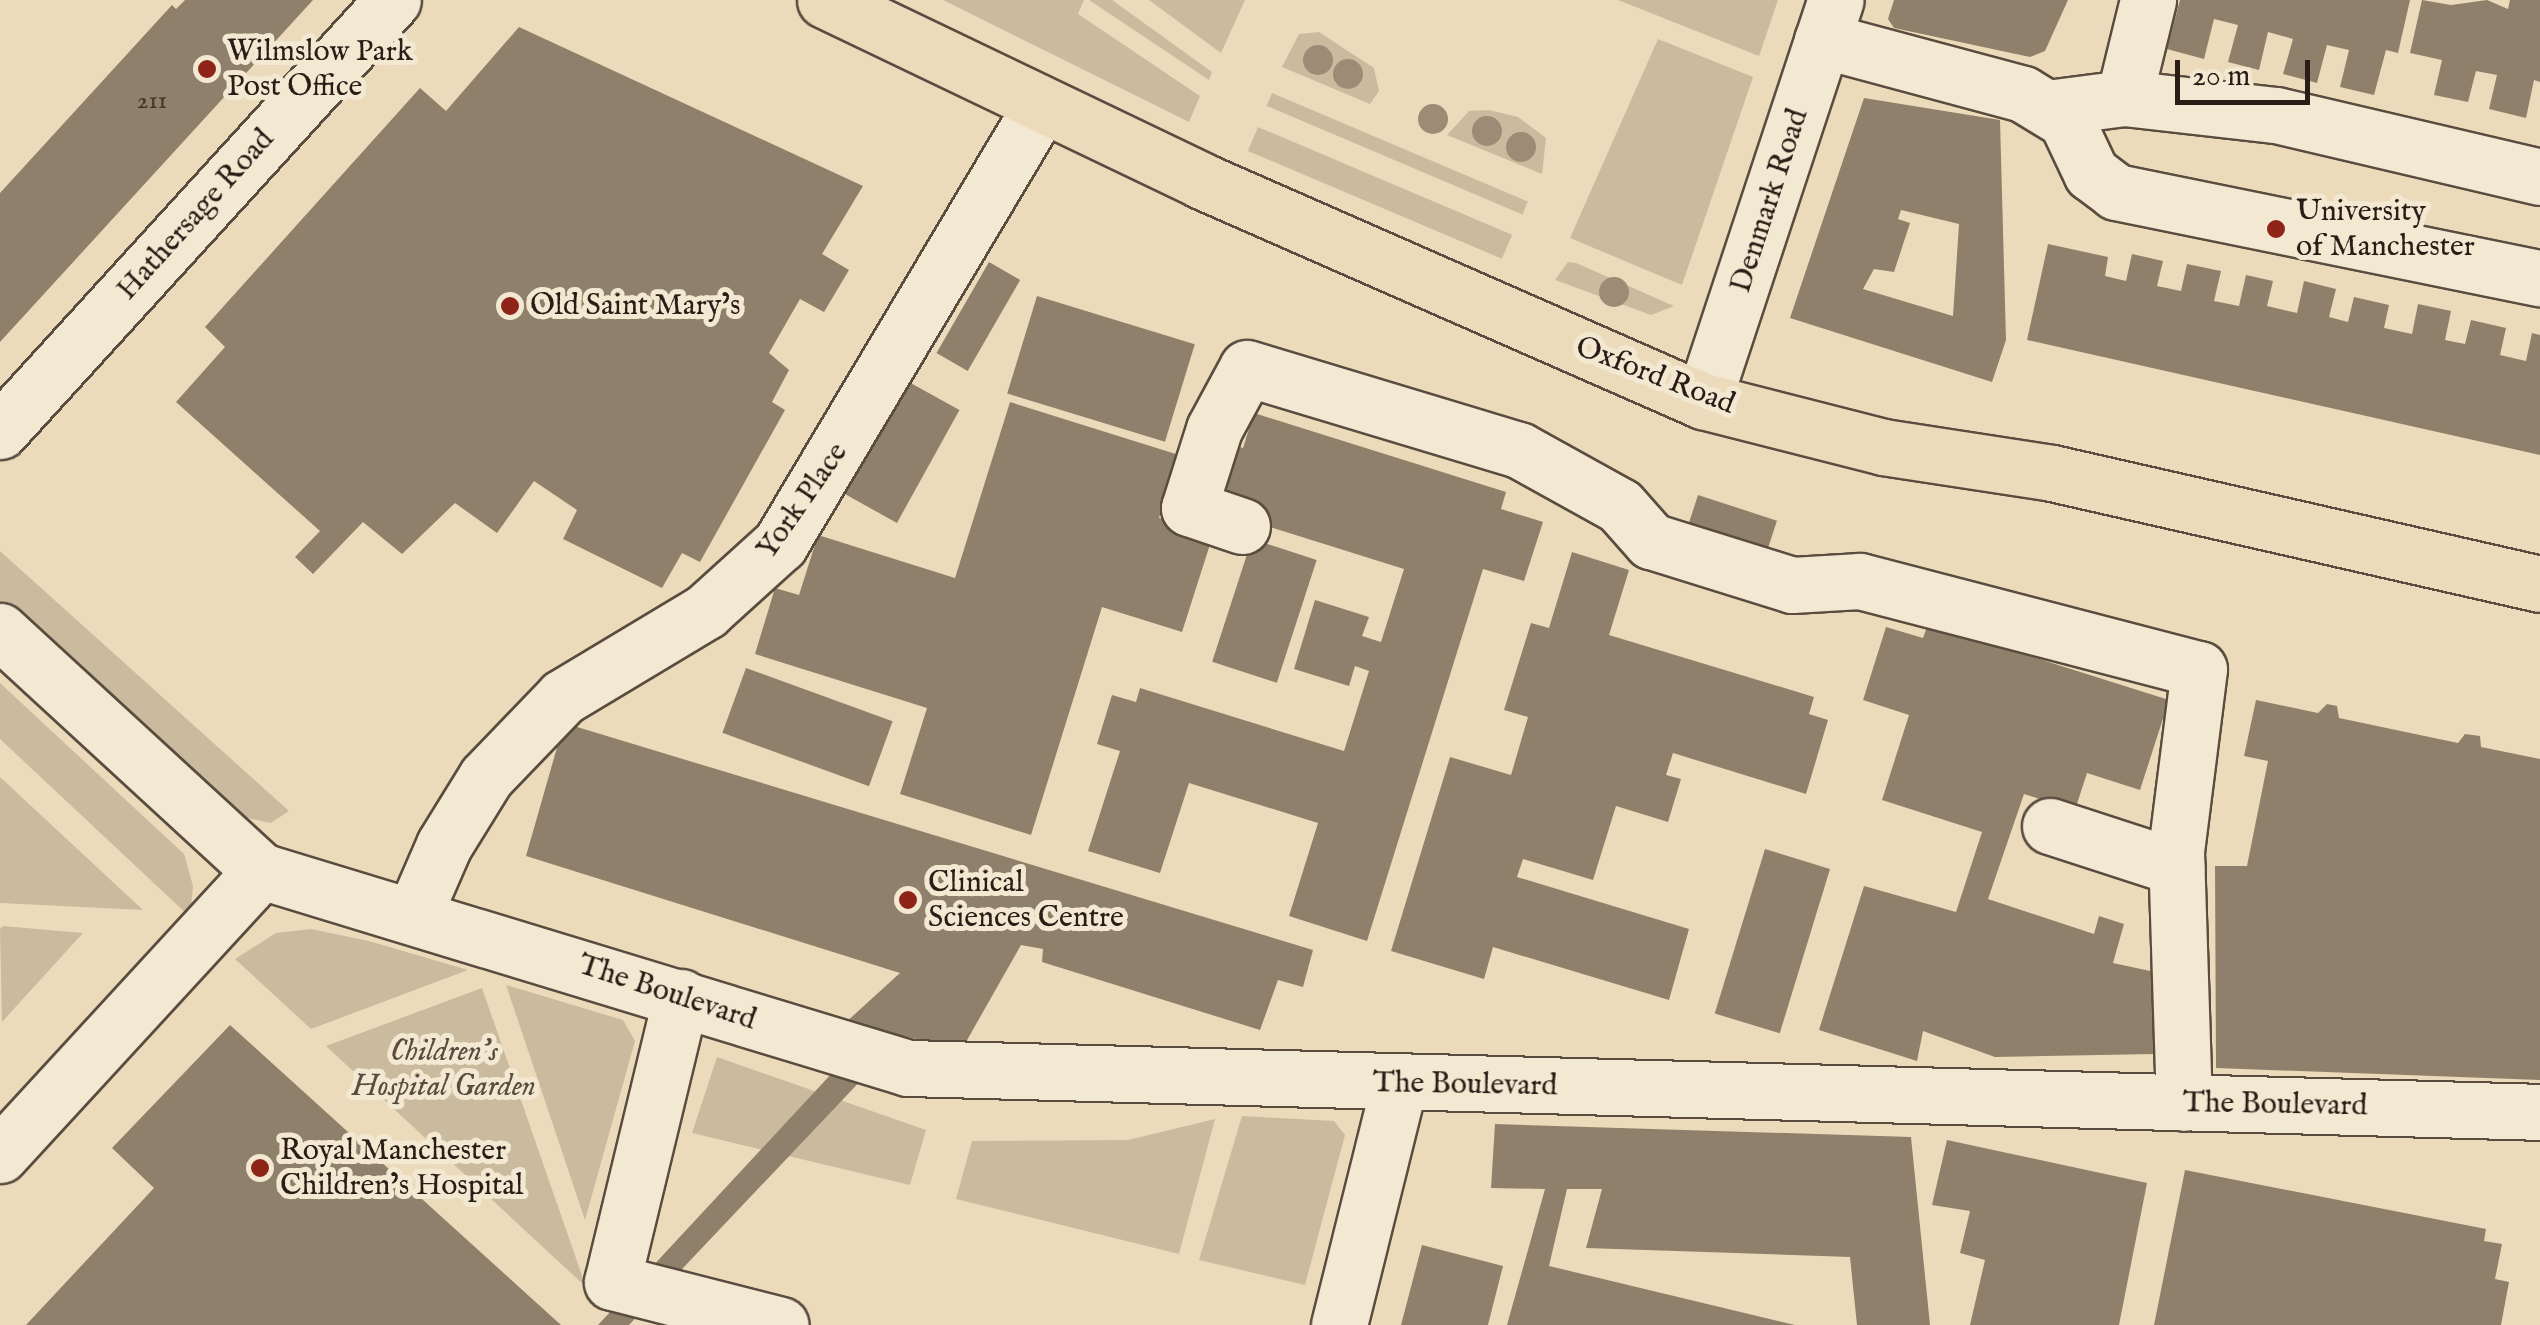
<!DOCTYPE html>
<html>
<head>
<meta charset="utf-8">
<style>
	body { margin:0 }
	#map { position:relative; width:2540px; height:1325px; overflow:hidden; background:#ecdbba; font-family:"IM FELL English",serif }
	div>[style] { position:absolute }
	.green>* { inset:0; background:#cbbb9e; transform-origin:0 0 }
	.building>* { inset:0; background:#8f806b; transform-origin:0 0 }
	.roads { filter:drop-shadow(2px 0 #5a4c3f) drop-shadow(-2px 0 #5a4c3f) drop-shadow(0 2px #5a4c3f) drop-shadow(0 -2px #5a4c3f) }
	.minor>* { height:55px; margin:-27.5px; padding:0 27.5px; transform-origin:27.5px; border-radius:27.5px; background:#f3e8d2 }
	.major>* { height:55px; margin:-27.5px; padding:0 27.5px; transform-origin:27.5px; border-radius:27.5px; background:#ecdbba }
	.trees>* { width:30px; height:30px; margin:-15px; border-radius:50%; background:#9c8c76 }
	.dots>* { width:28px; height:28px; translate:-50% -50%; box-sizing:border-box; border:5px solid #f3e8d2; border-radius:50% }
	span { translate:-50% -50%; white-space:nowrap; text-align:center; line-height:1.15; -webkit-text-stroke:10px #f3e8d2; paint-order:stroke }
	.number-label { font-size:25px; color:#43362b }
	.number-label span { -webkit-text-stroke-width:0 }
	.poi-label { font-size:30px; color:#2a1d16 }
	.left { translate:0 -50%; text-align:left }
	.street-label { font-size:30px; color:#2a1d16 }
	.park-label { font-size:30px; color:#5a4c3f; font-style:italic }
	.scale { position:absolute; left:2175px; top:60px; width:135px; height:45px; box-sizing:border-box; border:5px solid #2a1d16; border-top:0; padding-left:12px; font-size:30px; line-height:35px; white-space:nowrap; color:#2a1d16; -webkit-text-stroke:8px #f3e8d2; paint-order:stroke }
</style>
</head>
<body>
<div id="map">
	<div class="green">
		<i style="clip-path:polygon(943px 0,1084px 0,1078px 14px,1200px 96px,1189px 122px)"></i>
		<i style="clip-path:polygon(1089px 0,1112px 0,1212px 72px,1209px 80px)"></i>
		<i style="clip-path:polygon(1149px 0,1245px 0,1221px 53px)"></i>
		<i style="clip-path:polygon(1618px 0,1778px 0,1759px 56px)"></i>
		<i style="clip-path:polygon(1319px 32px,1374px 68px,1379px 91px,1370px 104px,1282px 67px,1299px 34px)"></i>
		<i style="clip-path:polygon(1658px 39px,1753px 77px,1682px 285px,1570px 238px)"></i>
		<i style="left:1272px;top:93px;width:278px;height:14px;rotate:23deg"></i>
		<i style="clip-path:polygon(1489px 110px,1518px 117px,1546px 138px,1542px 174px,1447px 135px,1469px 111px)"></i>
		<i style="left:1258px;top:127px;width:276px;height:26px;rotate:23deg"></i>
		<i style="clip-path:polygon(1568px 262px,1576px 263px,1674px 306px,1651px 315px,1555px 280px)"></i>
		<i style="clip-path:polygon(0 551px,289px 811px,271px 823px,233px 815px,0 605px)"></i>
		<i style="clip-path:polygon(0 683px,184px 854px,193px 886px,190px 917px,0 739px)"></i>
		<i style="clip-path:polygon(0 777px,143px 910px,0 903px)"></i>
		<i style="clip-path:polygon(3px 926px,83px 933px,2px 1022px,0 929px)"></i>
		<i style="clip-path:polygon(311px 929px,369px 941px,468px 970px,311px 1029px,235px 959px,276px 933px)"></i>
		<i style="clip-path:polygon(506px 985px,623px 1020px,635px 1041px,585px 1220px)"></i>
		<i style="clip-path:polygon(482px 988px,586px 1287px,326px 1046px)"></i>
		<i style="clip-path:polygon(717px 1057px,926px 1130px,910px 1185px,692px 1133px)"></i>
		<i style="clip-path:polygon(1242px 1116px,1334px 1121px,1345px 1135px,1305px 1285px,1199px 1260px)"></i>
		<i style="clip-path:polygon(1215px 1119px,1179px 1254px,956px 1199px,972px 1141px,1128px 1140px)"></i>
	</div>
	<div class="building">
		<i style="clip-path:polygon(185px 0,313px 0,0 342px,0 193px,172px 5px,176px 9px)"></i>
		<i style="clip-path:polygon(1894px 0,2068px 0,2045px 51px,2030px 57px,1894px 28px,1888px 19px)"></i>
		<i style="clip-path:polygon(2180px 0,2410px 0,2398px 53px,2386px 50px,2374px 95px,2340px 87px,2349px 50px,2327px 45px,2317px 83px,2283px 74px,2293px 39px,2268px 32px,2259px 70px,2228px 62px,2238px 25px,2214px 19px,2204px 59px,2167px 49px)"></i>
		<i style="clip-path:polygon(2422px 0,2451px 5px,2487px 0,2508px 9px,2510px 0,2540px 0,2540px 82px,2534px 80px,2526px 118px,2489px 109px,2497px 75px,2476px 71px,2468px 102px,2434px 95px,2442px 60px,2410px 53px)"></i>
		<i style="clip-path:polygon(519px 27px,863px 186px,822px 254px,849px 270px,824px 312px,800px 299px,769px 353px,789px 370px,772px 402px,785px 410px,700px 562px,682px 553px,662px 588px,563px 539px,577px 510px,534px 481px,497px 533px,455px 503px,402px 554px,363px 522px,313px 574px,295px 557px,320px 531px,176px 402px,225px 347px,205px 327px,420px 88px,446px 111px)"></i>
		<i style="clip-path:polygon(evenodd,1864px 98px,2000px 120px,2006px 340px,1992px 382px,1790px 318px,1864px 98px,1901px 210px,1959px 224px,1953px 316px,1863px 289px,1874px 269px,1894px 272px,1910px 223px,1898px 219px,1901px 210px)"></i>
		<i style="clip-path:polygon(2048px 244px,2108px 257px,2105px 276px,2126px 281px,2132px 254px,2163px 261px,2157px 286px,2181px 291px,2187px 264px,2221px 271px,2214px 301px,2239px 306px,2246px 275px,2273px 281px,2267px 306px,2297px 313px,2304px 281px,2336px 289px,2329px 317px,2348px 322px,2354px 297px,2389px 305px,2384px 328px,2412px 334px,2418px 304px,2451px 311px,2445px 340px,2465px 344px,2471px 320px,2506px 328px,2500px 355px,2526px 361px,2532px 333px,2540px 335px,2540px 455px,2027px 340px)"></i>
		<i style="left:989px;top:262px;width:36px;height:105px;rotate:30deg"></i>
		<i style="left:1037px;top:296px;width:165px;height:102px;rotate:17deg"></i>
		<i style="left:907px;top:381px;width:60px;height:129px;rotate:29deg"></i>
		<i style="clip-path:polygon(1010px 402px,1179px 455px,1159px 518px,1213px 535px,1182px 632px,1102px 607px,1031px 835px,900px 794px,927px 708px,755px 654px,775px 588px,799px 595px,818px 535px,955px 578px)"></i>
		<i style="clip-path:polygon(1254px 413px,1506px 492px,1501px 509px,1543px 522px,1524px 581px,1483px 569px,1367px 941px,1289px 916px,1318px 823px,1189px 783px,1160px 873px,1088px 851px,1120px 751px,1097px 744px,1112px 695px,1136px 702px,1140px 688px,1344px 751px,1369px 671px,1355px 666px,1349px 686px,1294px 669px,1315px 600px,1369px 617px,1362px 636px,1381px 642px,1404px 569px,1229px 514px,1236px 495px,1201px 483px,1215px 439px,1243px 448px)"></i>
		<i style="left:1698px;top:495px;width:83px;height:49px;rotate:18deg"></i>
		<i style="left:1252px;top:539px;width:68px;height:129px;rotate:18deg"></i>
		<i style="clip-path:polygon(1572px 552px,1629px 570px,1609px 635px,1814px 697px,1809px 714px,1828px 720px,1806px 794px,1673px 753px,1666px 775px,1681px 779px,1668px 822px,1616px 806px,1593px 880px,1523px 859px,1517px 877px,1689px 929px,1669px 1000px,1493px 947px,1484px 979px,1391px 951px,1450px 757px,1511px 775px,1528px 717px,1504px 710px,1531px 623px,1549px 628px)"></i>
		<i style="clip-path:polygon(1928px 624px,2169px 700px,2140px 790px,2087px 773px,2075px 810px,2024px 794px,1988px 899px,2094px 934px,2099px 916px,2124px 924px,2113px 963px,2155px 972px,2153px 1054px,1995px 1057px,1923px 1031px,1917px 1061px,1819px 1030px,1864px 886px,1956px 912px,1982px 832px,1882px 800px,1909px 715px,1863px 700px,1886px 627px,1923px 638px)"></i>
		<i style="left:746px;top:668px;width:156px;height:69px;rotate:20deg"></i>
		<i style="clip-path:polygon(2256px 700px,2318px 713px,2327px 704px,2337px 706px,2339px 718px,2458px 743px,2465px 734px,2480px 736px,2481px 747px,2540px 759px,2540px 1080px,2216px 1068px,2215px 866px,2247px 866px,2268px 761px,2244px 756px)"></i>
		<i style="clip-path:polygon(564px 723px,1313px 950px,1303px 987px,1278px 980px,1260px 1030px,1042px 962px,1043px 949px,1021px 945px,962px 1049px,903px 1036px,629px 1325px,598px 1325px,872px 1030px,844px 1024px,900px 973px,526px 856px)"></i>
		<i style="left:1765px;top:849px;width:68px;height:172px;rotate:17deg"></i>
		<i style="clip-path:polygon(230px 1025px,561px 1325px,26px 1325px,154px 1188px,112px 1148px)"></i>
		<i style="clip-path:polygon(1495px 1124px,1911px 1137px,1930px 1325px,1857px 1325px,1850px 1257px,1586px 1248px,1602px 1189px,1567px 1189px,1549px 1266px,1795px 1325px,1507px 1325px,1545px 1189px,1491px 1188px)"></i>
		<i style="clip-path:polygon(1947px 1140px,2147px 1183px,2119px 1325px,1970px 1325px,1985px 1260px,1960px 1253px,1970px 1211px,1932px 1205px)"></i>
		<i style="clip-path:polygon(2185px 1170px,2486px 1229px,2484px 1241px,2502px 1244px,2495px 1279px,2509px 1282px,2501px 1325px,2154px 1325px)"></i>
		<i style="clip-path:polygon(1422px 1245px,1503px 1266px,1488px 1325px,1401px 1325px)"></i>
	</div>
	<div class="roads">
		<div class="minor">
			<i style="left:1822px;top:40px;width:208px;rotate:15deg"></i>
			<i style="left:2023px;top:94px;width:50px;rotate:31.2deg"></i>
			<i style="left:2066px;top:120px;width:59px;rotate:64.7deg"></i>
			<i style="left:2091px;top:173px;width:31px;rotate:37deg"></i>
			<i style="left:2116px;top:192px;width:433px;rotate:11.5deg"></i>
			<i style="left:2124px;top:98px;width:101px;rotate:-76.2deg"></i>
			<i style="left:2047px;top:108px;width:78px;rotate:-7.4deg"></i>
			<i style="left:2124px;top:98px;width:153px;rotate:6.4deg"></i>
			<i style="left:2276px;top:115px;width:271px;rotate:13.2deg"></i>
			<i style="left:1703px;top:401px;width:422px;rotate:-71.7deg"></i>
			<i style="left:0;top:431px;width:583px;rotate:-47.64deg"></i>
			<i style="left:1242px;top:526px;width:56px;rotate:-161.2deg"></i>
			<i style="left:1189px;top:508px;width:83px;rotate:-72.4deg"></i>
			<i style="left:1214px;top:429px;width:69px;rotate:-61.6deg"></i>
			<i style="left:1247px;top:368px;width:284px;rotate:16.8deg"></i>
			<i style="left:1519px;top:450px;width:115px;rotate:29deg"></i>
			<i style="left:1620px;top:506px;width:47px;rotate:48.5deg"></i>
			<i style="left:1651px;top:541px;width:148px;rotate:17.3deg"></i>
			<i style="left:1792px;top:585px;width:68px;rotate:-3.4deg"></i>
			<i style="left:1860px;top:581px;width:350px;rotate:14.6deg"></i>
			<i style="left:2199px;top:669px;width:183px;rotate:97.2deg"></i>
			<i style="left:2176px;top:851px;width:252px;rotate:88.2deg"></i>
			<i style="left:0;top:631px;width:355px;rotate:42.6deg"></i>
			<i style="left:261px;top:871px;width:676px;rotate:16.93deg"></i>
			<i style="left:908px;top:1068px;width:1633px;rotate:1.54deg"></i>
			<i style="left:2050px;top:826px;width:133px;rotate:18deg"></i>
			<i style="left:414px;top:914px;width:75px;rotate:-66.5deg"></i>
			<i style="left:444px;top:845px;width:80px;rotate:-58.3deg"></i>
			<i style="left:486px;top:777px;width:111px;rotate:-46.1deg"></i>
			<i style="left:563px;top:697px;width:167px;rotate:-31deg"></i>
			<i style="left:706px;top:611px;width:100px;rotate:-42.2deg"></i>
			<i style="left:780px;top:544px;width:510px;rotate:-59.21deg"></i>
			<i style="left:681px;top:997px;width:293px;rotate:103.6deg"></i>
			<i style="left:612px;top:1282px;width:174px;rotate:14.3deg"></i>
			<i style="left:0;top:1155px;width:386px;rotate:-47.4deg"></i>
			<i style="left:1339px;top:1325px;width:248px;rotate:-76deg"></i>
		</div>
		<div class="major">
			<i style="left:825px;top:0;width:418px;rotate:25.6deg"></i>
			<i style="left:1202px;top:181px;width:547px;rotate:23.71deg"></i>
			<i style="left:1703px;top:401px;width:186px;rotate:14.3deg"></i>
			<i style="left:1883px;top:447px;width:171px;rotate:8.7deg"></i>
			<i style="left:2052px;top:473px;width:500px;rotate:12.81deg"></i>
		</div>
	</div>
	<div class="trees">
		<i style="left:1318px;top:60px"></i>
		<i style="left:1348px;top:74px"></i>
		<i style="left:1433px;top:119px"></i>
		<i style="left:1487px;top:131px"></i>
		<i style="left:1521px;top:147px"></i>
		<i style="left:1614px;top:292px"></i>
	</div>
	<div class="dots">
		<i style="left:207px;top:69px;background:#8f2418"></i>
		<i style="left:2276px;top:229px;background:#8f2418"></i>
		<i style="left:510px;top:306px;background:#8f2418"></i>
		<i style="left:908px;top:900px;background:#8f2418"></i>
		<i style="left:260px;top:1168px;background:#8f2418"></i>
	</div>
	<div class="number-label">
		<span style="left:152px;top:101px">211</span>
	</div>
	<div class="poi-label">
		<span class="left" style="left:227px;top:69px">Wilmslow Park<br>Post Office</span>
		<span class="left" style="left:2296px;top:229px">University<br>of Manchester</span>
		<span class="left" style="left:530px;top:306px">Old Saint Mary’s</span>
		<span class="left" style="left:928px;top:900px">Clinical<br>Sciences Centre</span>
		<span class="left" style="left:280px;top:1168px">Royal Manchester<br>Children’s Hospital</span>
	</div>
	<div class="street-label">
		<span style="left:1770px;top:201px;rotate:-72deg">Denmark Road</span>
		<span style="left:196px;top:215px;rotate:-48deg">Hathersage Road</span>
		<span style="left:1655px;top:376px;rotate:21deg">Oxford Road</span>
		<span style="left:803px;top:501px;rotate:-55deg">York Place</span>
		<span style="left:667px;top:993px;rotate:18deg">The Boulevard</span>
		<span style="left:1465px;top:1085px;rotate:1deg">The Boulevard</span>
		<span style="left:2275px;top:1105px;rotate:1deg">The Boulevard</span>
	</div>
	<div class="park-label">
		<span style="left:444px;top:1069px">Children's<br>Hospital Garden</span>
	</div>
	<div class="scale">20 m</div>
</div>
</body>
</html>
